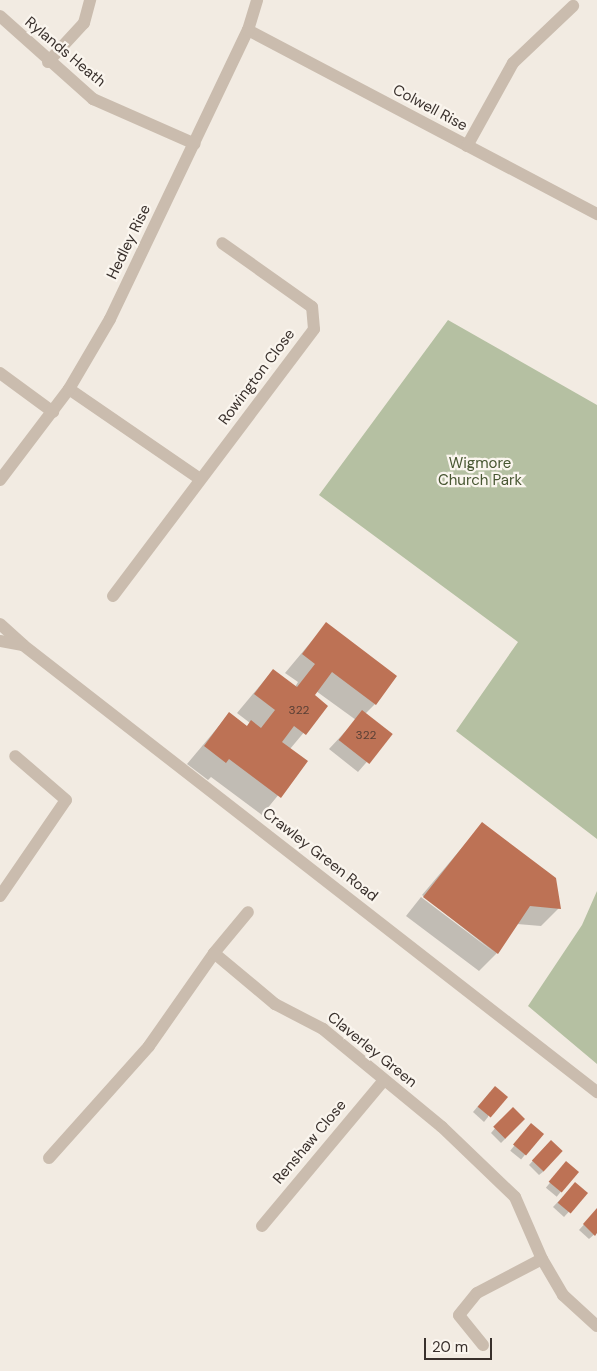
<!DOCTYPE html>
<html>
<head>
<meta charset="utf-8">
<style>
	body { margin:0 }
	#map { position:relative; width:597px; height:1371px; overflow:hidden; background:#f2ebe2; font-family:"DM Sans",sans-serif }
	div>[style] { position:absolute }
	.green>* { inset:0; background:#b5c0a2 }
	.shadow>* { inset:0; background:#0003; transform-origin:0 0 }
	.building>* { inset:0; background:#bd7255; transform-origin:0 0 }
	.minor>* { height:12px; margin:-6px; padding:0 6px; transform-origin:6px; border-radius:6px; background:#cabcae }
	span { translate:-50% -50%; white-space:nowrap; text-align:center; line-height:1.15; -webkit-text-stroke:4.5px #faf5ee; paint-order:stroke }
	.number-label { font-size:12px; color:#5a4036 }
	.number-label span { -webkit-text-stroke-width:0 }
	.street-label { font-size:15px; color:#39302c }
	.park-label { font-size:15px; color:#475631 }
	.scale { position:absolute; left:424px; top:1338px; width:68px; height:22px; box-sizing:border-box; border:2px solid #39302c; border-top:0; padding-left:6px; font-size:15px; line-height:18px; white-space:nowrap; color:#39302c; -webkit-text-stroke:4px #faf5ee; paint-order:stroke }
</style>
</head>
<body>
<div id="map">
	<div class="green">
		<i style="clip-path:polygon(448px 320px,597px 405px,597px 839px,456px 731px,518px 642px,319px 495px)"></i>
		<i style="clip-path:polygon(597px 891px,597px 1064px,528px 1006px,582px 925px)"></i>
	</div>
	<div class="shadow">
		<i style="clip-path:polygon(326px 624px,375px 704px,365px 714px,391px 734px,358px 772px,329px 749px,356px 720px,316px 691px,313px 696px,326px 706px,290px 749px,306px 761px,262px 815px,211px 777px,208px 780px,187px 764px,229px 714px,246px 727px,250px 723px,237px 713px,273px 670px,295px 687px,298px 682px,285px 673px)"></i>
		<i style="clip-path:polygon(482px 824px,559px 908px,541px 926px,517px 924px,497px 953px,479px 971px,406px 916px,421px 897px,495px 953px,422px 895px)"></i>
		<i style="clip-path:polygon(490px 1092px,488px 1117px,484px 1122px,473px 1112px)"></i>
		<i style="clip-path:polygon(508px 1113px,506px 1138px,501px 1143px,491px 1133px)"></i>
		<i style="left:531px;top:1125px;width:14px;height:33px;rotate:39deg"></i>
		<i style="clip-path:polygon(546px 1146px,544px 1171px,539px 1175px,529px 1165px)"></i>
		<i style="left:566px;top:1163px;width:14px;height:32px;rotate:39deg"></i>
		<i style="clip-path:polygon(571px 1188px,586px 1193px,564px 1217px,553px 1207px)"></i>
		<i style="clip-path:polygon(597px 1210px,597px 1232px,589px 1239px,579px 1230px)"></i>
	</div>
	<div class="building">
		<i style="clip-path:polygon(326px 622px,397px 676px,376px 705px,332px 672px,315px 695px,328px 706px,306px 735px,294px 726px,282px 742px,308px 761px,281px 798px,229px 759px,226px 763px,204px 746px,229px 712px,247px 726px,251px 720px,261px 728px,275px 710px,254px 694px,273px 669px,297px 687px,315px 664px,302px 654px)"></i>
		<i style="left:362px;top:710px;width:39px;height:38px;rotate:38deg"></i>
		<i style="clip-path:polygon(482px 822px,556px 878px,561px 909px,530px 906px,498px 954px,423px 897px)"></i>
		<i style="left:495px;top:1086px;width:17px;height:27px;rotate:40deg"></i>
		<i style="left:513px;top:1107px;width:17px;height:28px;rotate:45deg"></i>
		<i style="left:531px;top:1123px;width:17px;height:28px;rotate:40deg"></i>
		<i style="left:551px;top:1140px;width:16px;height:28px;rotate:43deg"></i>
		<i style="left:566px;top:1161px;width:17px;height:27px;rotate:40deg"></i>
		<i style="left:575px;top:1182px;width:17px;height:27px;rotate:40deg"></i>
		<i style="clip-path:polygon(597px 1208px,597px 1233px,595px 1236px,583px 1224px)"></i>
	</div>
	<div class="minor">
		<i style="left:0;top:16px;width:125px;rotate:41.7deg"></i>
		<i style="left:93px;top:99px;width:111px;rotate:23.8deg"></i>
		<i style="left:248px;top:30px;width:395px;rotate:27.8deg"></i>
		<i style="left:48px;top:62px;width:53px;rotate:-47.3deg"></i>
		<i style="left:84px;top:23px;width:24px;rotate:-75deg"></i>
		<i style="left:467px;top:146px;width:95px;rotate:-61deg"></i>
		<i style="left:513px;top:63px;width:83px;rotate:-43.5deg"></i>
		<i style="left:0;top:373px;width:66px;rotate:36.3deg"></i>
		<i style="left:69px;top:389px;width:159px;rotate:34.5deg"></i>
		<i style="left:0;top:480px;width:114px;rotate:-52.8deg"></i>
		<i style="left:69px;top:389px;width:81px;rotate:-59.6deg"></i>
		<i style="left:110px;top:319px;width:320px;rotate:-64.5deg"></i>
		<i style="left:248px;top:30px;width:31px;rotate:-73deg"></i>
		<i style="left:113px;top:596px;width:334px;rotate:-53deg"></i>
		<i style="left:314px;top:329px;width:22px;rotate:-95deg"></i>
		<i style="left:312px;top:307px;width:110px;rotate:-144.6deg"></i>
		<i style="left:0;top:624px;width:31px;rotate:42deg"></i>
		<i style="left:23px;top:645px;width:728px;rotate:37.91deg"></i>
		<i style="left:0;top:641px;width:23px;rotate:10deg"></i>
		<i style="left:0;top:896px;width:116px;rotate:-55.5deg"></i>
		<i style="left:66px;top:800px;width:67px;rotate:-139.2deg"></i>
		<i style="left:214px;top:953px;width:53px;rotate:-50.3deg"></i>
		<i style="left:49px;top:1158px;width:150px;rotate:-48.2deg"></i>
		<i style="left:149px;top:1046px;width:113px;rotate:-55deg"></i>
		<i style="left:214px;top:953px;width:80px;rotate:39.9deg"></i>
		<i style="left:275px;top:1004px;width:54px;rotate:27.5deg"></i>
		<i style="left:323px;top:1029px;width:154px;rotate:39.5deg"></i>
		<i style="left:442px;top:1127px;width:101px;rotate:43.8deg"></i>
		<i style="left:515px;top:1197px;width:68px;rotate:66.5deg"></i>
		<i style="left:542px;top:1259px;width:42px;rotate:59.7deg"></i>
		<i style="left:563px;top:1295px;width:46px;rotate:42.4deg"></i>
		<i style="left:262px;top:1226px;width:190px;rotate:-50.1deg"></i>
		<i style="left:483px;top:1345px;width:38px;rotate:-129deg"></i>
		<i style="left:459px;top:1315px;width:28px;rotate:-51deg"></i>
		<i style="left:477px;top:1293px;width:73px;rotate:-27.6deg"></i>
	</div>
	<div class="number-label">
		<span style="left:299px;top:711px">322</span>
		<span style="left:366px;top:736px">322</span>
	</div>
	<div class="street-label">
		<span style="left:65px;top:52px;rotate:40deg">Rylands Heath</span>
		<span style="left:430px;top:108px;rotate:28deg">Colwell Rise</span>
		<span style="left:129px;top:242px;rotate:-64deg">Hedley Rise</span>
		<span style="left:257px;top:377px;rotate:-53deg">Rowington Close</span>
		<span style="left:320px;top:855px;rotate:38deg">Crawley Green Road</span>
		<span style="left:372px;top:1050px;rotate:39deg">Claverley Green</span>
		<span style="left:310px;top:1142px;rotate:-50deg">Renshaw Close</span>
	</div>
	<div class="park-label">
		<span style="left:480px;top:472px">Wigmore<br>Church Park</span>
	</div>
	<div class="scale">20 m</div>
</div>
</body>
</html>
